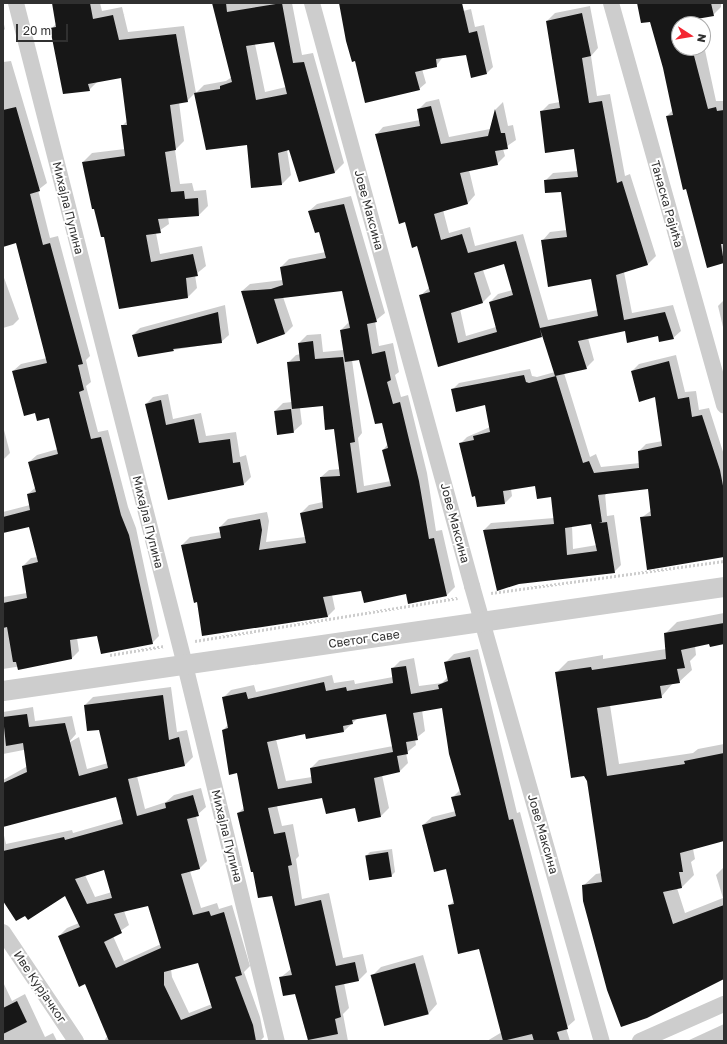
<!DOCTYPE html>
<html>
<head>
<meta charset="utf-8">
<style>
	body { margin:0 }
	#map { position:relative; width:727px; height:1044px; overflow:hidden; background:#fff; font-family:"Golos Text",sans-serif }
	div>[style] { position:absolute }
	.shadow>* { inset:0; background:#0003 }
	.building>* { inset:0; background:#171717; transform-origin:0 0 }
	.path>* { height:2.5px; margin-top:-1.25px; transform-origin:0; background:repeating-linear-gradient(90deg,#cdcdcd 0 2px,transparent 0 4px) }
	.minor>* { height:16px; margin:-8px; padding:0 8px; transform-origin:8px; border-radius:8px; background:#cdcdcd }
	.tertiary>* { height:20px; margin:-10px; padding:0 10px; transform-origin:10px; border-radius:10px; background:#cdcdcd }
	span { translate:-50% -50%; white-space:nowrap; text-align:center; line-height:1.15; -webkit-text-stroke:4px #fff; paint-order:stroke }
	.street-label { font-size:12px; color:#303030 }
	.frame { position:absolute; inset:0; border:4px solid #303030; pointer-events:none }
	.north { position:absolute; left:671px; top:16px; width:40px; height:40px; box-sizing:border-box; background:#fff; border:1px solid #acacac; border-radius:50%; rotate:102deg; font-size:11px; font-weight:700; line-height:16px; text-align:center; color:#303030 }
	.north::after { content:''; display:block; margin:auto; width:14px; height:18px; background:#f32632; clip-path:polygon(50% 0,100% 100%,50% 72%,0 100%) }
	.scale { position:absolute; left:16px; top:24px; width:52px; height:18px; box-sizing:border-box; border:2px solid #303030; border-top:0; padding-left:5px; font-size:12px; line-height:14px; white-space:nowrap; color:#303030; -webkit-text-stroke:3px #fff; paint-order:stroke }
</style>
</head>
<body>
<div id="map">
	<div class="shadow">
		<i style="clip-path:polygon(evenodd,53px 3px,100px 3px,102px 11px,122px 7px,128px 32px,184px 26px,196px 93px,204px 85px,226px 81px,232px 77px,213px 3px,292px 3px,302px 55px,313px 53px,344px 163px,335px 172px,300px 181px,290px 149px,287px 150px,291px 175px,282px 184px,252px 187px,248px 144px,195px 93px,187px 101px,179px 102px,184px 141px,175px 150px,180px 184px,192px 183px,194px 191px,206px 190px,208px 206px,199px 215px,168px 217px,169px 224px,156px 233px,160px 254px,202px 246px,206px 266px,195px 275px,197px 288px,188px 297px,105px 236px,83px 162px,92px 153px,125px 149px,122px 126px,128px 120px,122px 77px,98px 81px,89px 90px,51px 29px,57px 23px,53px 3px,275px 40px,286px 87px,265px 92px,255px 44px,275px 40px)"></i>
		<i style="clip-path:polygon(340px 3px,419px 3px,443px 16px,471px 9px,475px 27px,484px 25px,493px 67px,487px 73px,467px 54px,443px 57px,436px 66px,422px 69px,426px 83px,419px 89px,356px 60px)"></i>
		<i style="clip-path:polygon(638px 3px,721px 3px,721px 7px,713px 15px,698px 18px,700px 24px,679px 24px,679px 48px,703px 48px,703px 41px,716px 101px,724px 101px,724px 262px,708px 267px,667px 116px,673px 110px,664px 67px,650px 20px)"></i>
		<i style="clip-path:polygon(evenodd,590px 6px,598px 48px,591px 56px,597px 96px,610px 94px,625px 176px,630px 174px,656px 256px,648px 264px,624px 272px,632px 313px,673px 305px,681px 331px,673px 338px,626px 330px,588px 338px,594px 360px,586px 368px,564px 373px,590px 457px,596px 454px,601px 467px,640px 463px,639px 451px,646px 444px,663px 441px,656px 396px,632px 371px,639px 364px,676px 355px,685px 392px,696px 391px,699px 410px,709px 408px,724px 455px,724px 556px,641px 518px,652px 510px,649px 488px,605px 493px,607px 516px,614px 515px,621px 565px,614px 572px,484px 530px,491px 523px,554px 518px,552px 496px,536px 485px,511px 489px,512px 496px,505px 503px,478px 506px,460px 444px,467px 437px,490px 427px,486px 403px,452px 390px,459px 383px,530px 369px,532px 376px,537px 377px,555px 372px,543px 335px,439px 366px,421px 295px,430px 287px,418px 245px,406px 221px,376px 135px,383px 127px,420px 120px,418px 110px,426px 102px,439px 99px,449px 137px,490px 129px,496px 109px,503px 102px,508px 126px,513px 125px,516px 140px,503px 149px,505px 156px,497px 164px,469px 170px,475px 195px,468px 203px,443px 210px,449px 233px,470px 227px,475px 246px,523px 234px,548px 320px,598px 310px,592px 277px,543px 240px,550px 232px,567px 230px,562px 191px,545px 181px,553px 173px,578px 171px,574px 148px,541px 112px,549px 104px,560px 102px,547px 21px,555px 13px,590px 6px,505px 263px,513px 290px,498px 294px,490px 302px,496px 327px,466px 336px,460px 309px,483px 302px,491px 294px,483px 270px,505px 263px,590px 6px,592px 523px,597px 545px,573px 549px,572px 526px,592px 523px)"></i>
		<i style="clip-path:polygon(3px 20px,5px 29px,3px 31px)"></i>
		<i style="clip-path:polygon(11px 61px,47px 183px,38px 190px,50px 238px,58px 236px,90px 356px,86px 360px,91px 382px,86px 386px,98px 432px,108px 430px,128px 507px,136px 528px,159px 636px,152px 643px,98px 635px,77px 638px,79px 651px,72px 658px,3px 669px,3px 597px,27px 593px,23px 566px,31px 558px,38px 557px,29px 525px,3px 532px,3px 512px,30px 505px,28px 494px,36px 487px,29px 462px,37px 455px,58px 449px,50px 417px,36px 411px,13px 371px,21px 364px,47px 358px,16px 242px,3px 245px,3px 62px)"></i>
		<i style="clip-path:polygon(evenodd,351px 196px,385px 313px,375px 321px,379px 346px,393px 343px,399px 372px,395px 375px,401px 397px,408px 395px,427px 473px,436px 531px,442px 530px,455px 587px,447px 595px,409px 603px,407px 593px,362px 590px,332px 595px,335px 609px,327px 617px,198px 601px,182px 545px,190px 537px,221px 532px,220px 527px,228px 519px,267px 512px,269px 521px,266px 542px,305px 537px,301px 513px,309px 505px,323px 502px,321px 477px,329px 470px,340px 469px,335px 428px,324px 405px,300px 408px,302px 424px,293px 432px,275px 411px,283px 403px,292px 402px,288px 363px,296px 355px,301px 354px,299px 343px,307px 335px,321px 334px,323px 352px,344px 350px,341px 330px,349px 322px,343px 290px,283px 297px,293px 326px,285px 334px,242px 291px,250px 284px,283px 280px,281px 267px,289px 259px,326px 252px,320px 231px,309px 211px,317px 204px,351px 196px,360px 359px,383px 422px,388px 444px,383px 450px,391px 481px,364px 486px,358px 438px,362px 433px,352px 360px,360px 359px)"></i>
		<i style="clip-path:polygon(3px 275px,19px 319px,13px 325px,3px 328px)"></i>
		<i style="clip-path:polygon(724px 300px,724px 327px,723px 327px,718px 306px)"></i>
		<i style="clip-path:polygon(225px 305px,229px 335px,221px 342px,138px 356px,133px 335px,140px 328px)"></i>
		<i style="clip-path:polygon(168px 394px,173px 419px,201px 413px,206px 436px,236px 432px,240px 457px,246px 455px,251px 477px,244px 484px,169px 499px,146px 404px,153px 397px)"></i>
		<i style="clip-path:polygon(4px 430px,10px 453px,3px 460px,3px 431px)"></i>
		<i style="clip-path:polygon(724px 613px,724px 644px,711px 646px,710px 643px,695px 646px,696px 655px,690px 661px,692px 670px,679px 682px,673px 683px,661px 697px,610px 705px,619px 764px,693px 753px,698px 749px,724px 744px,724px 840px,693px 849px,695px 859px,691px 862px,694px 875px,682px 887px,677px 888px,685px 913px,723px 898px,716px 875px,724px 867px,724px 977px,583px 886px,596px 874px,602px 873px,588px 781px,556px 673px,568px 661px,603px 655px,603px 659px,666px 649px,665px 634px,677px 622px)"></i>
		<i style="clip-path:polygon(evenodd,478px 649px,517px 813px,520px 812px,575px 1020px,566px 1028px,570px 1041px,487px 1041px,502px 1032px,480px 947px,449px 906px,454px 901px,446px 868px,423px 825px,432px 817px,456px 811px,452px 798px,461px 789px,443px 706px,422px 710px,425px 731px,415px 739px,416px 745px,406px 753px,408px 763px,400px 771px,382px 775px,389px 808px,381px 816px,323px 797px,277px 806px,282px 826px,293px 824px,299px 856px,296px 859px,302px 899px,329px 893px,343px 958px,363px 954px,367px 972px,359px 980px,344px 983px,349px 1008px,343px 1014px,348px 1041px,308px 1041px,296px 993px,280px 978px,291px 969px,273px 895px,254px 870px,238px 813px,245px 807px,237px 772px,223px 730px,228px 725px,223px 698px,231px 690px,254px 685px,256px 692px,332px 675px,334px 683px,354px 680px,355px 684px,393px 677px,392px 669px,400px 661px,414px 658px,419px 686px,442px 683px,448px 677px,446px 662px,454px 654px,478px 649px,386px 713px,393px 746px,319px 760px,311px 768px,312px 777px,286px 781px,276px 739px,306px 733px,307px 738px,344px 731px,358px 718px,386px 713px)"></i>
		<i style="clip-path:polygon(evenodd,171px 687px,177px 732px,187px 730px,193px 757px,185px 765px,137px 776px,145px 809px,166px 802px,174px 795px,201px 788px,206px 807px,196px 816px,207px 861px,199px 869px,190px 871px,201px 908px,217px 903px,219px 909px,232px 905px,250px 966px,244px 972px,260px 1017px,264px 1037px,260px 1041px,104px 1041px,108px 1035px,86px 983px,59px 936px,67px 928px,79px 923px,65px 894px,25px 915px,3px 900px,3px 831px,6px 844px,72px 830px,73px 833px,122px 819px,117px 796px,3px 826px,3px 780px,79px 737px,87px 769px,108px 763px,100px 729px,85px 705px,93px 697px,171px 687px,105px 868px,112px 892px,95px 897px,85px 875px,105px 868px,171px 687px,149px 904px,161px 944px,124px 961px,113px 936px,129px 925px,124px 911px,149px 904px,171px 687px,199px 962px,212px 1004px,189px 1013px,172px 977px,171px 969px,199px 962px)"></i>
		<i style="clip-path:polygon(33px 707px,35px 721px,72px 716px,76px 734px,70px 741px,3px 754px,3px 712px)"></i>
		<i style="clip-path:polygon(392px 849px,395px 872px,391px 876px,366px 856px,370px 852px)"></i>
		<i style="clip-path:polygon(423px 955px,437px 1004px,429px 1013px,386px 1024px,373px 975px,381px 967px)"></i>
		<i style="clip-path:polygon(3px 982px,12px 1001px,25px 994px,45px 1037px,53px 1033px,57px 1041px,3px 1041px)"></i>
		<i style="clip-path:polygon(724px 1024px,724px 1041px,687px 1041px)"></i>
	</div>
	<div class="building">
		<i style="clip-path:polygon(52px 3px,90px 3px,93px 19px,113px 15px,119px 40px,176px 34px,188px 102px,170px 105px,176px 150px,165px 152px,171px 192px,184px 191px,185px 199px,198px 198px,199px 216px,158px 219px,161px 233px,146px 235px,151px 262px,193px 254px,198px 276px,186px 278px,188px 298px,119px 309px,104px 237px,101px 237px,94px 209px,92px 209px,82px 162px,125px 156px,121px 125px,127px 125px,121px 78px,88px 84px,90px 91px,63px 94px,50px 28px,56px 27px)"></i>
		<i style="clip-path:polygon(evenodd,212px 3px,226px 3px,227px 12px,282px 3px,293px 63px,304px 62px,335px 173px,299px 182px,289px 150px,278px 153px,282px 185px,251px 188px,247px 145px,206px 150px,194px 93px,220px 89px,220px 86px,232px 82px,212px 3px,274px 42px,287px 94px,256px 100px,246px 46px,274px 42px)"></i>
		<i style="clip-path:polygon(339px 3px,462px 3px,469px 33px,477px 31px,487px 74px,471px 78px,466px 55px,436px 59px,437px 67px,415px 72px,420px 90px,365px 103px,355px 61px,352px 62px,346px 41px)"></i>
		<i style="clip-path:polygon(637px 3px,711px 3px,714px 16px,679px 22px,679px 48px,692px 48px,708px 109px,716px 107px,717px 111px,724px 110px,724px 244px,721px 244px,724px 263px,707px 268px,686px 189px,683px 190px,666px 116px,673px 115px,663px 68px,650px 22px,641px 23px)"></i>
		<i style="clip-path:polygon(evenodd,582px 13px,591px 56px,582px 58px,589px 103px,602px 101px,617px 183px,622px 181px,648px 265px,616px 275px,624px 320px,665px 312px,674px 339px,659px 342px,658px 336px,627px 343px,625px 331px,578px 341px,587px 369px,555px 376px,540px 329px,542px 337px,438px 367px,419px 295px,430px 292px,417px 246px,412px 248px,405px 222px,399px 224px,375px 134px,420px 126px,417px 109px,431px 106px,441px 144px,488px 136px,495px 109px,501px 133px,505px 133px,508px 149px,495px 151px,498px 165px,460px 173px,468px 204px,434px 214px,441px 240px,462px 234px,468px 253px,516px 241px,540px 328px,598px 316px,591px 279px,548px 287px,541px 240px,567px 237px,561px 192px,545px 193px,544px 180px,578px 177px,574px 149px,545px 153px,540px 111px,560px 108px,546px 21px,582px 13px,504px 264px,513px 295px,489px 302px,497px 332px,458px 343px,451px 313px,483px 303px,474px 273px,504px 264px)"></i>
		<i style="clip-path:polygon(16px 107px,40px 191px,30px 194px,43px 245px,50px 243px,83px 364px,78px 365px,84px 390px,79px 392px,91px 439px,101px 437px,121px 515px,129px 535px,153px 644px,101px 654px,97px 636px,70px 640px,72px 659px,18px 670px,16px 662px,13px 662px,7px 627px,3px 628px,3px 603px,27px 598px,22px 566px,38px 562px,29px 527px,3px 533px,3px 517px,30px 510px,27px 494px,36px 492px,28px 462px,58px 454px,49px 418px,37px 421px,35px 413px,24px 416px,12px 371px,47px 363px,16px 243px,3px 247px,3px 110px)"></i>
		<i style="clip-path:polygon(344px 204px,377px 322px,367px 324px,372px 354px,385px 351px,391px 380px,387px 382px,393px 404px,400px 402px,419px 481px,429px 539px,434px 538px,447px 596px,408px 604px,406px 594px,364px 603px,361px 591px,323px 597px,328px 617px,202px 636px,197px 602px,194px 603px,181px 545px,221px 538px,219px 527px,260px 519px,262px 530px,259px 550px,306px 543px,300px 513px,323px 508px,320px 477px,340px 476px,334px 429px,325px 430px,323px 406px,292px 409px,287px 362px,300px 361px,298px 343px,313px 341px,315px 359px,343px 357px,355px 442px,350px 443px,357px 493px,391px 486px,382px 450px,388px 448px,382px 423px,375px 424px,359px 360px,345px 362px,340px 330px,350px 328px,342px 291px,274px 299px,285px 334px,257px 344px,241px 291px,271px 289px,283px 285px,280px 267px,326px 258px,319px 232px,315px 233px,308px 211px)"></i>
		<i style="clip-path:polygon(218px 312px,222px 343px,173px 349px,174px 351px,138px 357px,132px 335px)"></i>
		<i style="clip-path:polygon(evenodd,669px 361px,678px 399px,689px 397px,692px 417px,702px 415px,720px 470px,724px 491px,724px 557px,647px 570px,640px 517px,651px 516px,648px 489px,598px 495px,602px 522px,599px 523px,607px 522px,615px 573px,519px 584px,497px 591px,483px 530px,554px 524px,551px 497px,537px 499px,535px 486px,503px 491px,505px 504px,477px 507px,475px 496px,472px 497px,459px 443px,474px 440px,473px 436px,490px 432px,485px 405px,456px 412px,451px 389px,524px 375px,526px 382px,529px 383px,556px 376px,583px 463px,589px 461px,594px 473px,639px 468px,638px 451px,662px 446px,655px 397px,639px 402px,631px 371px,669px 361px,591px 524px,597px 551px,567px 555px,565px 528px,591px 524px)"></i>
		<i style="clip-path:polygon(161px 400px,166px 425px,194px 419px,199px 443px,230px 439px,233px 463px,240px 462px,244px 485px,168px 500px,145px 404px)"></i>
		<i style="left:291px;top:409px;width:24px;height:17px;rotate:83deg"></i>
		<i style="clip-path:polygon(724px 623px,724px 644px,710px 647px,709px 644px,681px 650px,685px 668px,677px 669px,680px 683px,660px 686px,662px 698px,597px 708px,607px 776px,685px 764px,684px 761px,724px 753px,724px 841px,680px 853px,683px 872px,679px 872px,682px 888px,663px 892px,673px 924px,724px 905px,724px 979px,647px 1018px,621px 1027px,607px 990px,583px 901px,582px 885px,602px 882px,587px 781px,584px 776px,571px 778px,555px 672px,591px 667px,592px 670px,666px 659px,664px 633px)"></i>
		<i style="clip-path:polygon(evenodd,470px 657px,509px 820px,513px 819px,568px 1029px,557px 1032px,560px 1041px,534px 1041px,532px 1034px,503px 1041px,479px 949px,458px 954px,448px 905px,454px 904px,446px 869px,434px 872px,422px 825px,456px 816px,451px 797px,461px 795px,449px 754px,442px 708px,413px 713px,418px 740px,406px 742px,408px 754px,397px 756px,400px 772px,374px 778px,381px 817px,358px 822px,355px 808px,326px 814px,322px 798px,268px 808px,274px 834px,285px 832px,292px 865px,288px 866px,295px 906px,321px 900px,336px 966px,355px 962px,359px 981px,335px 986px,341px 1017px,335px 1019px,338px 1034px,308px 1040px,295px 994px,283px 996px,279px 977px,292px 975px,272px 896px,258px 898px,253px 872px,251px 872px,237px 813px,244px 811px,237px 773px,229px 775px,222px 730px,228px 728px,222px 697px,246px 692px,248px 699px,324px 682px,326px 691px,346px 687px,347px 691px,393px 683px,391px 668px,406px 666px,411px 694px,439px 689px,438px 685px,448px 681px,444px 662px,470px 657px,386px 714px,393px 752px,310px 768px,312px 783px,278px 789px,267px 742px,305px 734px,306px 739px,344px 732px,343px 726px,353px 724px,352px 720px,386px 714px)"></i>
		<i style="clip-path:polygon(evenodd,163px 695px,169px 740px,179px 737px,185px 766px,128px 779px,137px 816px,166px 808px,165px 803px,193px 795px,199px 816px,187px 819px,200px 869px,181px 874px,193px 915px,209px 911px,211px 916px,224px 912px,242px 975px,235px 977px,253px 1025px,256px 1041px,109px 1041px,85px 984px,79px 987px,58px 936px,80px 927px,65px 896px,28px 920px,25px 916px,16px 921px,3px 901px,3px 851px,64px 837px,65px 840px,123px 824px,116px 797px,3px 827px,3px 783px,27px 772px,23px 743px,6px 746px,3px 717px,27px 714px,29px 727px,65px 723px,79px 776px,108px 768px,99px 730px,87px 731px,84px 705px,163px 695px,104px 870px,112px 898px,87px 904px,75px 879px,104px 870px,163px 695px,148px 906px,161px 948px,116px 968px,104px 942px,122px 933px,114px 914px,148px 906px,163px 695px,198px 963px,212px 1008px,181px 1020px,164px 985px,164px 972px,198px 963px)"></i>
		<i style="left:388px;top:852px;width:25px;height:23px;rotate:81deg"></i>
		<i style="left:415px;top:963px;width:53px;height:46px;rotate:75deg"></i>
		<i style="clip-path:polygon(17px 1001px,27px 1022px,3px 1034px,3px 1008px)"></i>
	</div>
	<div class="path">
		<i style="left:491px;top:593px;width:235px;rotate:-7.8deg"></i>
		<i style="left:195px;top:641px;width:266px;rotate:-9.3deg"></i>
		<i style="left:110px;top:655px;width:55px;rotate:-9.5deg"></i>
	</div>
	<div class="minor">
		<i style="left:16px;top:3px;width:683px;rotate:75.68deg"></i>
		<i style="left:185px;top:665px;width:387px;rotate:76.3deg"></i>
		<i style="left:312px;top:3px;width:605px;rotate:74.65deg"></i>
		<i style="left:472px;top:586px;width:473px;rotate:74.1deg"></i>
		<i style="left:611px;top:3px;width:418px;rotate:74.3deg"></i>
		<i style="left:3px;top:932px;width:131px;rotate:56.2deg"></i>
		<i style="left:640px;top:1041px;width:92px;rotate:-23.8deg"></i>
	</div>
	<div class="tertiary">
		<i style="left:3px;top:691px;width:728px;rotate:-8.21deg"></i>
	</div>
	<div class="street-label">
		<span style="left:667px;top:204px;rotate:74deg">Танаска Рајића</span>
		<span style="left:68px;top:208px;rotate:76deg">Михајла Пупина</span>
		<span style="left:369px;top:210px;rotate:75deg">Јове Максина</span>
		<span style="left:148px;top:522px;rotate:76deg">Михајла Пупина</span>
		<span style="left:455px;top:523px;rotate:75deg">Јове Максина</span>
		<span style="left:364px;top:639px;rotate:-8deg">Светог Саве</span>
		<span style="left:543px;top:834px;rotate:74deg">Јове Максина</span>
		<span style="left:227px;top:836px;rotate:76deg">Михајла Пупина</span>
		<span style="left:40px;top:987px;rotate:56deg">Иве Курјачког</span>
	</div>
	<div class="frame"></div>
	<div class="north">N</div>
	<div class="scale">20 m</div>
</div>
</body>
</html>
